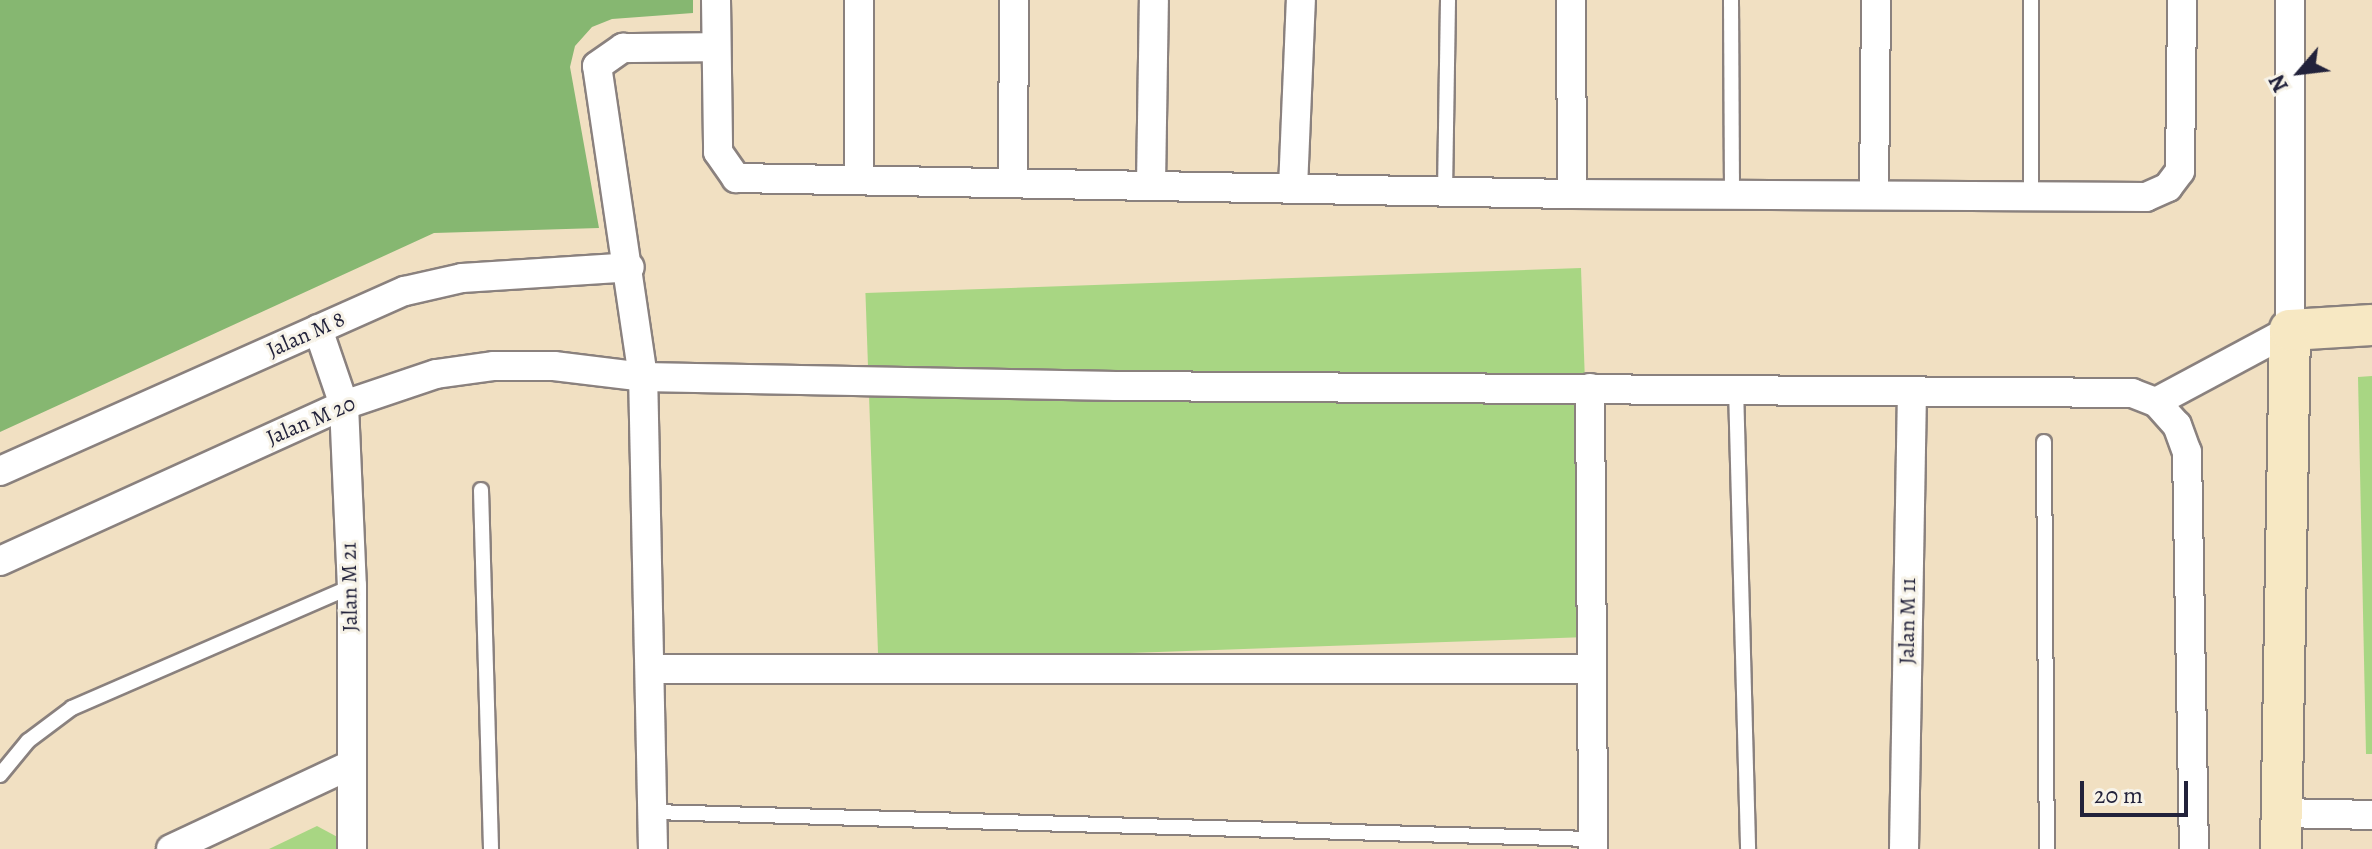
<!DOCTYPE html>
<html>
<head>
<meta charset="utf-8">
<style>
	body { margin:0 }
	#map { position:relative; width:2372px; height:849px; overflow:hidden; background:#f1e0c2; font-family:Alegreya,serif }
	div>[style] { position:absolute }
	.green>* { inset:0; background:#a8d683; transform-origin:0 0 }
	.forest>* { inset:0; background:#86b771 }
	.roads { filter:drop-shadow(2px 0 #8a817e) drop-shadow(-2px 0 #8a817e) drop-shadow(0 2px #8a817e) drop-shadow(0 -2px #8a817e) }
	.lane>* { height:14px; margin:-7px; padding:0 7px; transform-origin:7px; border-radius:7px; background:#fff }
	.street>* { height:28px; margin:-14px; padding:0 14px; transform-origin:14px; border-radius:14px; background:#fff }
	.secondary>* { height:40px; margin:-20px; padding:0 20px; transform-origin:20px; border-radius:20px; background:#f7e8c3 }
	span { translate:-50% -50%; white-space:nowrap; text-align:center; line-height:1.15; -webkit-text-stroke:6px #f7f3e8; paint-order:stroke }
	.street-label { font-size:22px; color:#22223b }
	.north { position:absolute; left:2260px; top:32px; width:80px; height:80px; -webkit-text-stroke:6px #f7f3e8; paint-order:stroke; rotate:242deg; font-size:22px; font-weight:700; line-height:32px; text-align:center; color:#22223b }
	.north::after { content:''; display:block; margin:auto; width:28px; height:36px; background:#22223b; clip-path:polygon(50% 0,100% 100%,50% 72%,0 100%) }
	.scale { position:absolute; left:2080px; top:781px; width:108px; height:36px; box-sizing:border-box; border:4px solid #22223b; border-top:0; padding-left:10px; font-size:24px; line-height:28px; white-space:nowrap; color:#22223b; -webkit-text-stroke:6px #f7f3e8; paint-order:stroke }
</style>
</head>
<body>
<div id="map">
	<div class="green">
		<i style="left:1581px;top:268px;width:369px;height:716px;rotate:88deg"></i>
		<i style="clip-path:polygon(2372px 376px,2372px 754px,2366px 754px,2358px 377px)"></i>
		<i style="clip-path:polygon(317px 826px,343px 840px,344px 849px,269px 849px)"></i>
	</div>
	<div class="forest">
		<i style="clip-path:polygon(0 0,693px 0,693px 13px,612px 19px,592px 27px,575px 46px,570px 67px,599px 228px,434px 233px,0 432px)"></i>
	</div>
	<div class="roads">
		<div class="lane">
			<i style="left:1731px;top:0;width:194px;rotate:89.7deg"></i>
			<i style="left:2031px;top:0;width:195px;rotate:90deg"></i>
			<i style="left:1445px;top:192px;width:192px;rotate:-89.1deg"></i>
			<i style="left:1736px;top:387px;width:462px;rotate:88.5deg"></i>
			<i style="left:2044px;top:442px;width:407px;rotate:89.6deg"></i>
			<i style="left:481px;top:490px;width:359px;rotate:88.4deg"></i>
			<i style="left:0;top:775px;width:44px;rotate:-50.5deg"></i>
			<i style="left:28px;top:741px;width:55px;rotate:-36.9deg"></i>
			<i style="left:72px;top:708px;width:305px;rotate:-23.5deg"></i>
			<i style="left:653px;top:812px;width:940px;rotate:1.65deg"></i>
		</div>
		<div class="street">
			<i style="left:716px;top:0;width:152px;rotate:89.2deg"></i>
			<i style="left:718px;top:152px;width:32px;rotate:55deg"></i>
			<i style="left:736px;top:178px;width:836px;rotate:1.1deg"></i>
			<i style="left:1572px;top:194px;width:574px;rotate:0.3deg"></i>
			<i style="left:2146px;top:197px;width:24px;rotate:-24deg"></i>
			<i style="left:2168px;top:187px;width:20px;rotate:-53deg"></i>
			<i style="left:2180px;top:171px;width:171px;rotate:-89.3deg"></i>
			<i style="left:859px;top:0;width:180px;rotate:90deg"></i>
			<i style="left:1571px;top:0;width:194px;rotate:89.7deg"></i>
			<i style="left:1013px;top:183px;width:183px;rotate:-89.7deg"></i>
			<i style="left:1151px;top:185px;width:185px;rotate:-89.1deg"></i>
			<i style="left:1293px;top:188px;width:188px;rotate:-87.6deg"></i>
			<i style="left:1874px;top:194px;width:194px;rotate:-89.4deg"></i>
			<i style="left:318px;top:329px;width:80px;rotate:71.1deg"></i>
			<i style="left:344px;top:405px;width:181px;rotate:87.5deg"></i>
			<i style="left:352px;top:586px;width:263px;rotate:90deg"></i>
			<i style="left:1590px;top:388px;width:461px;rotate:89.6deg"></i>
			<i style="left:2156px;top:402px;width:152px;rotate:-28.2deg"></i>
			<i style="left:2290px;top:330px;width:330px;rotate:-90deg"></i>
			<i style="left:0;top:471px;width:443px;rotate:-24deg"></i>
			<i style="left:405px;top:291px;width:58px;rotate:-12.8deg"></i>
			<i style="left:462px;top:278px;width:168px;rotate:-3.7deg"></i>
			<i style="left:0;top:561px;width:378px;rotate:-24.4deg"></i>
			<i style="left:344px;top:405px;width:97px;rotate:-18.6deg"></i>
			<i style="left:436px;top:374px;width:59px;rotate:-7.9deg"></i>
			<i style="left:494px;top:366px;width:60px"></i>
			<i style="left:554px;top:366px;width:90px;rotate:7deg"></i>
			<i style="left:643px;top:377px;width:473px;rotate:1.1deg"></i>
			<i style="left:1116px;top:386px;width:1016px;rotate:0.39deg"></i>
			<i style="left:2132px;top:393px;width:26px;rotate:21deg"></i>
			<i style="left:2156px;top:402px;width:31px;rotate:48deg"></i>
			<i style="left:2177px;top:425px;width:29px;rotate:70deg"></i>
			<i style="left:2187px;top:452px;width:397px;rotate:89deg"></i>
			<i style="left:652px;top:669px;width:940px"></i>
			<i style="left:2280px;top:813px;width:92px;rotate:1.2deg"></i>
			<i style="left:171px;top:849px;width:198px;rotate:-25.1deg"></i>
			<i style="left:653px;top:849px;width:472px;rotate:-91.2deg"></i>
			<i style="left:643px;top:377px;width:314px;rotate:-98.4deg"></i>
			<i style="left:597px;top:66px;width:32px;rotate:-35deg"></i>
			<i style="left:623px;top:48px;width:93px;rotate:-0.6deg"></i>
			<i style="left:1904px;top:849px;width:456px;rotate:-89deg"></i>
		</div>
		<div class="secondary">
			<i style="left:2281px;top:849px;width:519px;rotate:-89.01deg"></i>
			<i style="left:2290px;top:330px;width:82px;rotate:-3.5deg"></i>
		</div>
	</div>
	<div class="street-label">
		<span style="left:306px;top:335px;rotate:-24deg">Jalan M 8</span>
		<span style="left:311px;top:421px;rotate:-23deg">Jalan M 20</span>
		<span style="left:350px;top:587px;rotate:-91deg">Jalan M 21</span>
		<span style="left:1908px;top:621px;rotate:-89deg">Jalan M 11</span>
	</div>
	<div class="north">N</div>
	<div class="scale">20 m</div>
</div>
</body>
</html>
